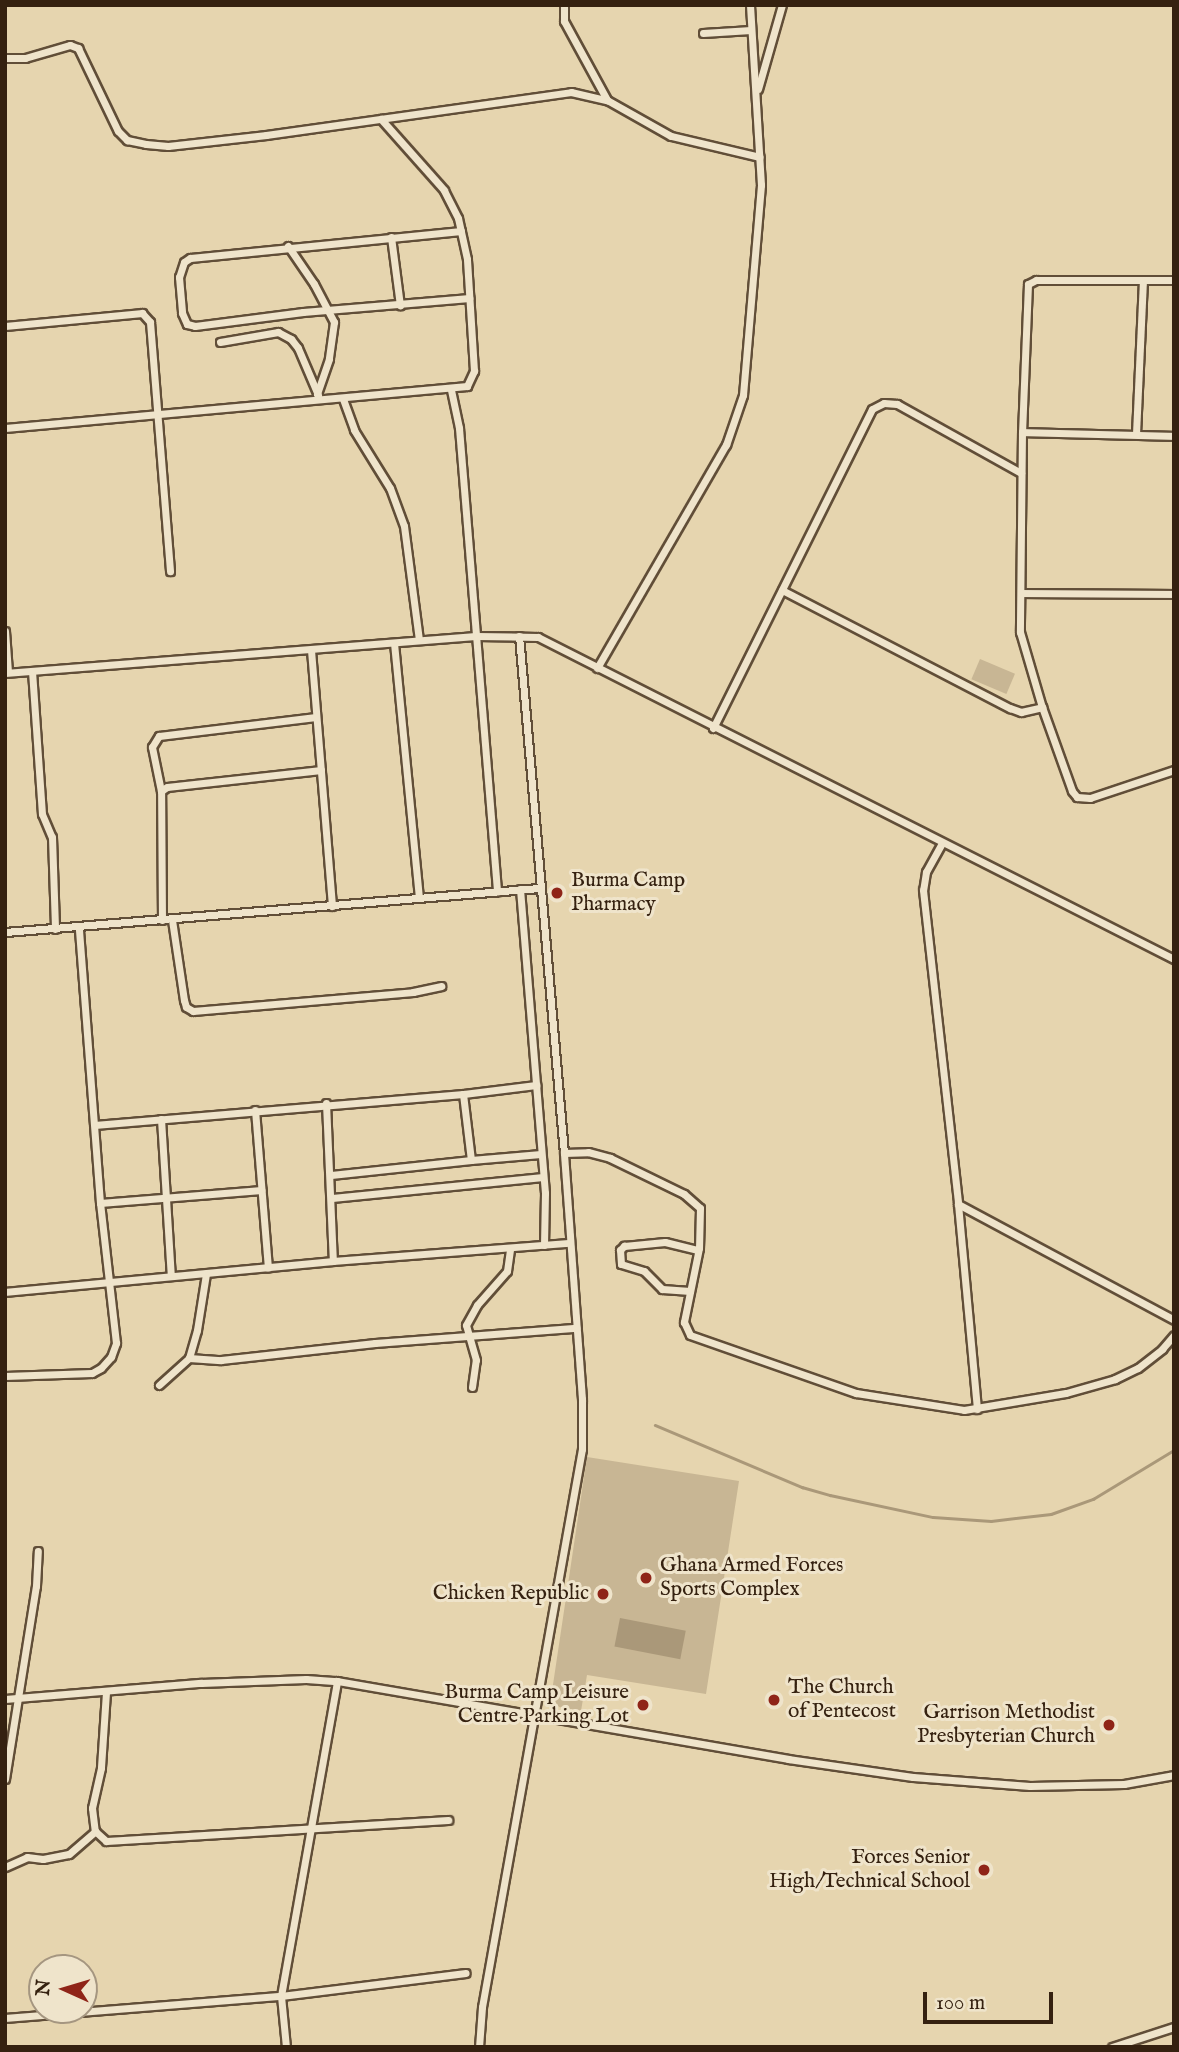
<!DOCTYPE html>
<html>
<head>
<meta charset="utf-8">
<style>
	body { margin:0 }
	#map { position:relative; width:1179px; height:2052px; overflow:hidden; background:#e6d5af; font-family:"IM FELL English",serif }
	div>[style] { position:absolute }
	.green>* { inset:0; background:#c8b694; transform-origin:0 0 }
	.water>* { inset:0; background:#aa9879; transform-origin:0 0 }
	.stream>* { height:2.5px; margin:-1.25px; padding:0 1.25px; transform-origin:1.25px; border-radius:1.25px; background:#aa9879 }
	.roads { filter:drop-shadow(2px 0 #614e38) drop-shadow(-2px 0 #614e38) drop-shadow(0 2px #614e38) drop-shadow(0 -2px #614e38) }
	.minor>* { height:7px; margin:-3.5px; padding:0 3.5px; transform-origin:3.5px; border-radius:3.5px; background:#efe4cb }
	.dots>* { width:19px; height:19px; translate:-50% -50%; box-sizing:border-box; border:4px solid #efe4cb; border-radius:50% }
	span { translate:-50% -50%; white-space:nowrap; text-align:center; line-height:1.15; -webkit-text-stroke:6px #efe4cb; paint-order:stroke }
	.poi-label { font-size:21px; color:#352110 }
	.left { translate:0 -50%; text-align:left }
	.right { translate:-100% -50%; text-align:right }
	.frame { position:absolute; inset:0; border:7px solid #352110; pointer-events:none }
	.north { position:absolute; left:28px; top:1954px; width:70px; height:70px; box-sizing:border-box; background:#efe4cb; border:2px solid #a59680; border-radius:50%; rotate:274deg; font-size:19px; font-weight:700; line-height:28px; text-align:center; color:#352110 }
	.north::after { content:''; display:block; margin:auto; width:24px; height:32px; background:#8f2418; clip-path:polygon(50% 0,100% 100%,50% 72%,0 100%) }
	.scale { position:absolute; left:923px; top:1992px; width:130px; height:32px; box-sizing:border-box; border:4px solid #352110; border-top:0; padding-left:9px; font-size:21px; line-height:24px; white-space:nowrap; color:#352110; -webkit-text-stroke:5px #efe4cb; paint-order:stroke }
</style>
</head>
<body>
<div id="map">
	<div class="green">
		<i style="left:980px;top:659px;width:38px;height:22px;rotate:23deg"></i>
		<i style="clip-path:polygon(587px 1457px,739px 1481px,706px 1694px,587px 1675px,581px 1711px,559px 1707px,551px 1698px)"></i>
	</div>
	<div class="water">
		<i style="left:620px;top:1618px;width:67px;height:29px;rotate:11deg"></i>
	</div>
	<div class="stream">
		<i style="left:655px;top:1425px;width:160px;rotate:22.9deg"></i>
		<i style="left:802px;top:1487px;width:29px;rotate:16deg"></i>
		<i style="left:830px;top:1495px;width:105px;rotate:12.1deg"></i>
		<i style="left:933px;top:1517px;width:58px;rotate:3.9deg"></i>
		<i style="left:991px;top:1521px;width:60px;rotate:-6.7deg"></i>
		<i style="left:1051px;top:1514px;width:45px;rotate:-19.7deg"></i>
		<i style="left:1093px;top:1499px;width:95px;rotate:-31.2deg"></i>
	</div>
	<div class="roads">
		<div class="minor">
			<i style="left:564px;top:5px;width:16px;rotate:90deg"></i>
			<i style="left:564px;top:21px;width:90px;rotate:61.4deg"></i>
			<i style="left:703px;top:33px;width:48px;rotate:-3.6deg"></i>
			<i style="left:5px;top:58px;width:20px"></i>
			<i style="left:25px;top:58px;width:47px;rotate:-16.1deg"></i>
			<i style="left:70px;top:45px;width:9px;rotate:21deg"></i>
			<i style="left:78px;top:48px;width:92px;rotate:64.3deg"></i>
			<i style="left:118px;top:131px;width:13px;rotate:45deg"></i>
			<i style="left:127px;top:140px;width:19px;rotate:12deg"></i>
			<i style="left:146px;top:144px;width:22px;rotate:5deg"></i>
			<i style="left:168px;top:146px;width:99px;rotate:-6.4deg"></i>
			<i style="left:266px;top:135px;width:308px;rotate:-8deg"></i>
			<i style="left:571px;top:92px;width:37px;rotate:13deg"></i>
			<i style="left:607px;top:100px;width:73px;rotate:29.4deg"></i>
			<i style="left:671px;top:136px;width:91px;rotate:13.3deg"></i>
			<i style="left:758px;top:89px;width:87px;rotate:-74.1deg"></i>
			<i style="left:461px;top:231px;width:272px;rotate:174.3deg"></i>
			<i style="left:190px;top:258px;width:7px;rotate:146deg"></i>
			<i style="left:184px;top:262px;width:16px;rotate:108deg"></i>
			<i style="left:179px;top:277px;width:36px;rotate:85deg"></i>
			<i style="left:182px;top:313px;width:12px;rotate:66deg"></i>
			<i style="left:187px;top:324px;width:8px;rotate:14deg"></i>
			<i style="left:195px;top:326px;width:109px;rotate:-7.4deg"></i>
			<i style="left:303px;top:312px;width:167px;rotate:-4.8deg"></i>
			<i style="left:391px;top:237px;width:69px;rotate:82.5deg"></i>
			<i style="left:288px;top:246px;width:46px;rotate:55.6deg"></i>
			<i style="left:314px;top:284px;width:43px;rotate:62.2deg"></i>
			<i style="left:334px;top:322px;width:37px;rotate:98deg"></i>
			<i style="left:329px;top:359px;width:37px;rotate:109deg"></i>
			<i style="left:1174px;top:280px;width:138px;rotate:180deg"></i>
			<i style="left:1036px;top:280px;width:9px;rotate:153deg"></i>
			<i style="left:1028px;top:284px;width:148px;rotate:92.3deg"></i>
			<i style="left:1022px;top:432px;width:200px;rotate:90.6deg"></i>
			<i style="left:1020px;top:632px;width:78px;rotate:73.7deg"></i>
			<i style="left:1042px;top:707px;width:89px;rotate:70.3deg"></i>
			<i style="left:1072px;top:791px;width:8px;rotate:50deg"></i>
			<i style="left:1077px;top:797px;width:13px;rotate:4deg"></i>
			<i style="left:1090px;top:798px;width:89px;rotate:-18.4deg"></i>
			<i style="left:5px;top:326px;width:138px;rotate:-5.4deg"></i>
			<i style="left:142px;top:313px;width:12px;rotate:48deg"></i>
			<i style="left:150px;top:322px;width:250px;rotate:85.4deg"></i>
			<i style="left:220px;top:342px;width:59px;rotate:-9.8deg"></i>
			<i style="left:278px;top:332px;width:15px;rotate:28deg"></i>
			<i style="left:291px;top:339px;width:11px;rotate:52deg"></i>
			<i style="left:298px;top:348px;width:51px;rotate:66.9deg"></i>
			<i style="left:451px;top:390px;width:39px;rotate:78deg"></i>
			<i style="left:459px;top:428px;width:465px;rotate:85.3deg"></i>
			<i style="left:343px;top:399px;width:33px;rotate:70deg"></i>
			<i style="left:354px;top:430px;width:68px;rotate:58.2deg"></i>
			<i style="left:390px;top:488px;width:40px;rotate:69.8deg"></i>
			<i style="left:404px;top:526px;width:115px;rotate:82.5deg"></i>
			<i style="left:5px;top:428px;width:464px;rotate:-5.2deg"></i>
			<i style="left:467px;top:386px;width:17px;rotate:-65deg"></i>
			<i style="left:474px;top:371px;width:112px;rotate:-93.6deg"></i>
			<i style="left:467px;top:259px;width:42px;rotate:-102.4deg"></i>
			<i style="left:458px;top:218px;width:31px;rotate:-117deg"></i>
			<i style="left:444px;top:190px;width:95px;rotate:-131.6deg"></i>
			<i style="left:1022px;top:432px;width:152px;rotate:1.5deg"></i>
			<i style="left:1136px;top:434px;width:154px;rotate:-87.4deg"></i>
			<i style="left:782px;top:590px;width:257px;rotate:27.4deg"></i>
			<i style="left:1010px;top:708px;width:12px;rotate:20deg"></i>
			<i style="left:1021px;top:712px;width:22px;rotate:-13deg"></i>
			<i style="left:1021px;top:593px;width:153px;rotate:0.4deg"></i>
			<i style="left:5px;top:631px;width:41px;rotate:85.8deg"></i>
			<i style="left:394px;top:643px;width:256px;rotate:84.4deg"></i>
			<i style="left:311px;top:650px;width:257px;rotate:85.3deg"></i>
			<i style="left:597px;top:668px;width:258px;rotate:-60deg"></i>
			<i style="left:726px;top:445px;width:53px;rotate:-71.2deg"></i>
			<i style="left:743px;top:395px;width:211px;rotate:-85.1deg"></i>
			<i style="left:761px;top:185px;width:180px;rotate:-93.5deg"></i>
			<i style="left:32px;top:671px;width:143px;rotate:86deg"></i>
			<i style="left:42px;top:814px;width:25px;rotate:67deg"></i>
			<i style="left:52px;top:837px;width:92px;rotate:88.1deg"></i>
			<i style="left:5px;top:673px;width:472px;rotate:-4.5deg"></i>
			<i style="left:476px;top:636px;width:62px;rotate:0.9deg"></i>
			<i style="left:538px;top:637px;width:713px;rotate:26.85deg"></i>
			<i style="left:713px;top:728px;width:356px;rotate:-63.5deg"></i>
			<i style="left:872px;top:409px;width:13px;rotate:-27deg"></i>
			<i style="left:884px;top:403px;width:13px;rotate:4deg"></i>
			<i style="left:897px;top:404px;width:142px;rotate:29.1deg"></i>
			<i style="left:161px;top:791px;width:45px;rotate:-101.6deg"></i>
			<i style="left:152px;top:747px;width:13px;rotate:-58deg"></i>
			<i style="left:159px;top:736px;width:158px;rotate:-6.9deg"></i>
			<i style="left:942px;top:843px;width:33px;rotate:119deg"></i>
			<i style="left:926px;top:872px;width:18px;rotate:99deg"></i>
			<i style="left:923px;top:890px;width:316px;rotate:83.6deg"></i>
			<i style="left:958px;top:1204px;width:206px;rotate:84.7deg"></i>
			<i style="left:520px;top:889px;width:305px;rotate:85.3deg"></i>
			<i style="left:545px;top:1193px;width:52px;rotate:91.1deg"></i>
			<i style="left:162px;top:920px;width:129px;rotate:-90.4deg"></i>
			<i style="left:161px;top:791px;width:7px;rotate:-34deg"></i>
			<i style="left:167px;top:787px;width:155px;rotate:-6.3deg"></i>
			<i style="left:172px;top:920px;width:81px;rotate:81.5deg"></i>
			<i style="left:184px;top:1000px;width:7px;rotate:74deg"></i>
			<i style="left:186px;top:1007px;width:8px;rotate:30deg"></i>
			<i style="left:193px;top:1011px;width:221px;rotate:-4.9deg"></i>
			<i style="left:413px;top:992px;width:29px;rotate:-12deg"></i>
			<i style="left:5px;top:932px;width:536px;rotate:-4.71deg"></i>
			<i style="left:463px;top:1094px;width:74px;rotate:-7deg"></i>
			<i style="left:326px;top:1103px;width:158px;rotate:87.5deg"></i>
			<i style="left:255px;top:1110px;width:158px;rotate:85.3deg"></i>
			<i style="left:161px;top:1119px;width:157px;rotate:86.4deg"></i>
			<i style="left:95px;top:1125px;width:369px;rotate:-4.8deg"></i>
			<i style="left:463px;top:1094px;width:66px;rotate:83.1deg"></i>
			<i style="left:471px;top:1160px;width:70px;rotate:-4.9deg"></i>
			<i style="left:564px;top:1153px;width:24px;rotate:-2deg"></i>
			<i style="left:588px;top:1152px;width:23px;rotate:15deg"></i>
			<i style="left:610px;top:1158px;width:82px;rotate:25.9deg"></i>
			<i style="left:684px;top:1194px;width:21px;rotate:41deg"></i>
			<i style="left:700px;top:1208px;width:40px;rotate:91.4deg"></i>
			<i style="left:699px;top:1248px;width:76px;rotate:101.5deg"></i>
			<i style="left:684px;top:1322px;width:14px;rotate:65deg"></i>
			<i style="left:690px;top:1335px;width:176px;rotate:19.3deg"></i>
			<i style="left:856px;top:1393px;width:109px;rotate:8.9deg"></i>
			<i style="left:964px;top:1410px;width:103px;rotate:-9.5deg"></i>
			<i style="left:1066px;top:1393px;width:51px;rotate:-15.9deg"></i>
			<i style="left:1115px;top:1379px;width:25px;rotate:-26deg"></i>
			<i style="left:1138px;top:1368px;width:31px;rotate:-38deg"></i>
			<i style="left:1162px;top:1349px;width:18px;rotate:-49deg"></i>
			<i style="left:331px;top:1175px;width:141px;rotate:-6.1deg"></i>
			<i style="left:332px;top:1198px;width:212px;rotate:-5.7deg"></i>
			<i style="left:100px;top:1203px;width:162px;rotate:-4.6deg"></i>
			<i style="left:958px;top:1204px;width:245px;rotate:28.2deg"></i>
			<i style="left:690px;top:1291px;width:28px;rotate:-176deg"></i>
			<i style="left:662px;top:1289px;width:25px;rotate:-135deg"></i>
			<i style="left:644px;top:1271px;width:24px;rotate:-163deg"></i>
			<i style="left:621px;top:1264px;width:14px;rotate:-94deg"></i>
			<i style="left:620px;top:1250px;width:6px;rotate:-45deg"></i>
			<i style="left:624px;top:1246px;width:41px;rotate:-5.6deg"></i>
			<i style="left:665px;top:1242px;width:34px;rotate:14deg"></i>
			<i style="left:5px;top:1292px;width:329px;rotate:-5.4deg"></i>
			<i style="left:333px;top:1261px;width:236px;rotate:-4.4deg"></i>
			<i style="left:189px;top:1358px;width:32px;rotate:4deg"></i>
			<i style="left:221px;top:1360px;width:155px;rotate:-6.3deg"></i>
			<i style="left:375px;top:1343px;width:202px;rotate:-4.3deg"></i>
			<i style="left:5px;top:1376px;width:87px;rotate:-2deg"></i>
			<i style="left:92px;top:1373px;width:10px;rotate:-29deg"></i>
			<i style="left:101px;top:1368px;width:15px;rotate:-48deg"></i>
			<i style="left:111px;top:1357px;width:15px;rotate:-70deg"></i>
			<i style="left:116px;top:1343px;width:141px;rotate:-96.5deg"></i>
			<i style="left:100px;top:1203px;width:277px;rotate:-94.4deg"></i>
			<i style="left:159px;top:1385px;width:40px;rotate:-42deg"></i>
			<i style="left:189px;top:1358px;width:29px;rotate:-74deg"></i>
			<i style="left:197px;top:1330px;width:57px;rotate:-80.9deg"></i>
			<i style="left:472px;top:1387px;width:27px;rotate:-82deg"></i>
			<i style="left:476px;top:1360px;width:36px;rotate:-106deg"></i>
			<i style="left:466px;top:1325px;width:23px;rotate:-61deg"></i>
			<i style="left:477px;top:1305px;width:45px;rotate:-48.6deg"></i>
			<i style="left:507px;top:1271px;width:22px;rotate:-82deg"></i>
			<i style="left:106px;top:1692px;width:76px;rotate:93.8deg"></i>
			<i style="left:101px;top:1768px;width:41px;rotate:102.7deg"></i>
			<i style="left:92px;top:1808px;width:23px;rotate:83deg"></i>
			<i style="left:95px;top:1831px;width:15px;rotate:42deg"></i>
			<i style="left:106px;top:1841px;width:343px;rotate:-3.5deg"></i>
			<i style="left:5px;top:1699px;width:197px;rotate:-4.7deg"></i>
			<i style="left:201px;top:1683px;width:105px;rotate:-2.2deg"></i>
			<i style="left:306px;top:1679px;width:31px;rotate:4deg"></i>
			<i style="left:337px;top:1681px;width:458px;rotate:9.8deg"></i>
			<i style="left:788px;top:1759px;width:126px;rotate:8.2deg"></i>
			<i style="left:913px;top:1777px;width:117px;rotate:4.4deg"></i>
			<i style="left:1030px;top:1786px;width:94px;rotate:-1.2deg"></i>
			<i style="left:1124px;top:1784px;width:51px;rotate:-10.2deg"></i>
			<i style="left:5px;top:1779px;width:195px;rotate:-80.9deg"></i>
			<i style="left:36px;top:1586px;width:35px;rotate:-87deg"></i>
			<i style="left:5px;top:1867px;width:24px;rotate:-24deg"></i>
			<i style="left:27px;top:1857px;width:16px;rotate:7deg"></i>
			<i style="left:43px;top:1859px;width:26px;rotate:-11deg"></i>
			<i style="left:69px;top:1854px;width:35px;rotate:-41deg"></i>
			<i style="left:5px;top:2018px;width:277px;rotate:-4.6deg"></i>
			<i style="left:281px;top:1996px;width:186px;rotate:-7.1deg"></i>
			<i style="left:286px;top:2047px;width:51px;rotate:-95.6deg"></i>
			<i style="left:281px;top:1996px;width:320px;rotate:-79.9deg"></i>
			<i style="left:479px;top:2047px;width:40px;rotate:-85.7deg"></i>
			<i style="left:482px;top:2007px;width:567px;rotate:-79.84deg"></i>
			<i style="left:582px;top:1449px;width:50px;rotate:-90deg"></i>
			<i style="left:582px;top:1399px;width:247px;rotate:-94.2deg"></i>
			<i style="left:564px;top:1153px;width:519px;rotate:-94.97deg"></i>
			<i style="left:1112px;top:2047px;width:65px;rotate:-17.9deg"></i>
		</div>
	</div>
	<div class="dots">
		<i style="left:557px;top:893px;background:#8f2418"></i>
		<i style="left:646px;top:1578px;background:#8f2418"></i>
		<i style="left:603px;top:1594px;background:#8f2418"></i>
		<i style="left:774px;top:1700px;background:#8f2418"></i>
		<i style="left:643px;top:1705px;background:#8f2418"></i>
		<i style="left:1109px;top:1725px;background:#8f2418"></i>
		<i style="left:984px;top:1870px;background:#8f2418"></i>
	</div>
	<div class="poi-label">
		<span class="left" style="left:571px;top:893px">Burma Camp<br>Pharmacy</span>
		<span class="left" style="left:660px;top:1578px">Ghana Armed Forces<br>Sports Complex</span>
		<span class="right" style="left:589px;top:1594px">Chicken Republic</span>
		<span class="left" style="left:788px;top:1700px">The Church<br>of Pentecost</span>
		<span class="right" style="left:629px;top:1705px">Burma Camp Leisure<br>Centre Parking Lot</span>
		<span class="right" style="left:1095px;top:1725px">Garrison Methodist<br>Presbyterian Church</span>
		<span class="right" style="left:970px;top:1870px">Forces Senior<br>High/Technical School</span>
	</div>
	<div class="frame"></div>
	<div class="north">N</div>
	<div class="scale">100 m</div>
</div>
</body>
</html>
